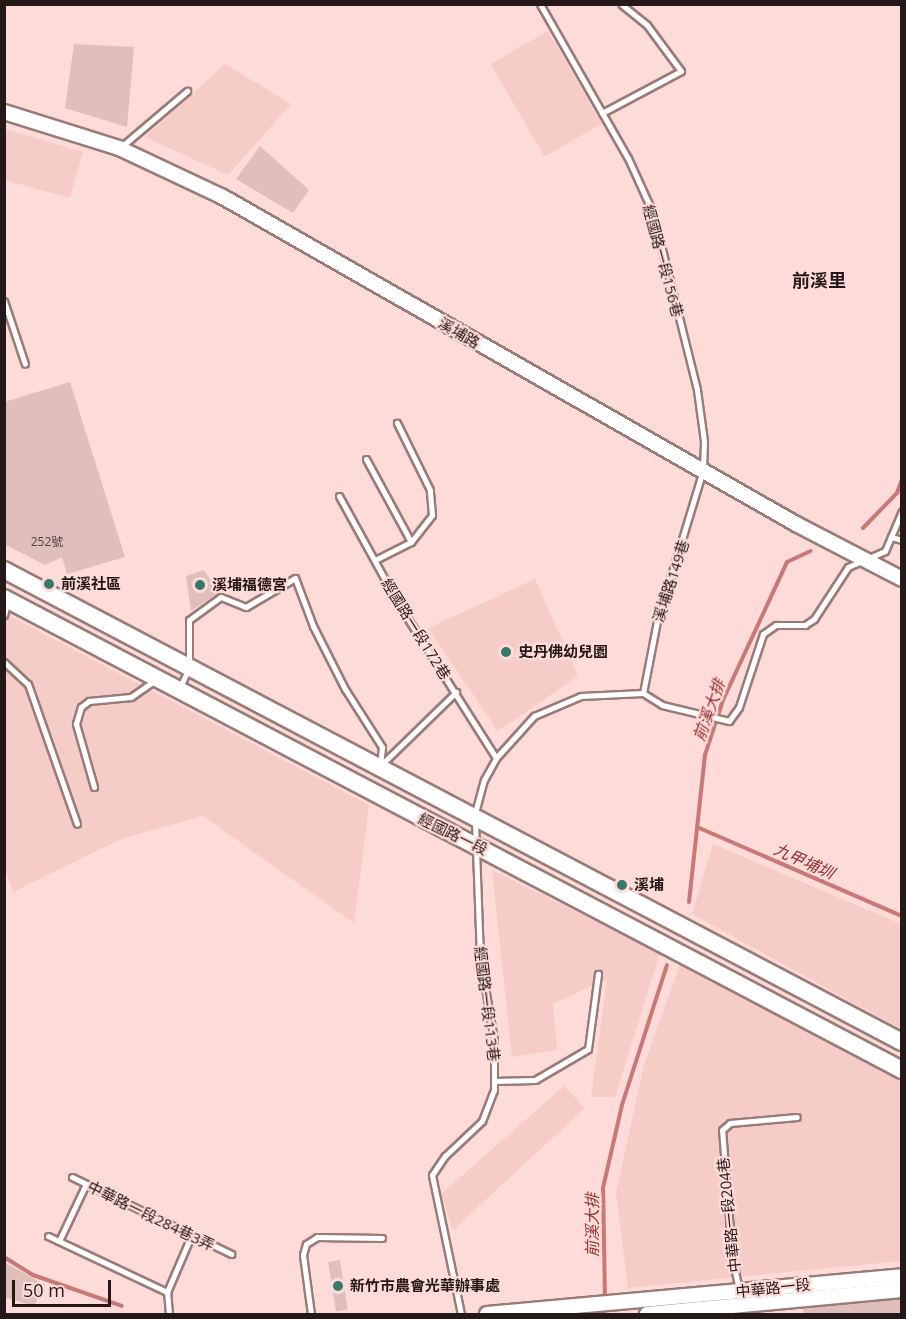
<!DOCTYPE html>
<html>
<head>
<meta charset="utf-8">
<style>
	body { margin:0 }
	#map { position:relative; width:906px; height:1319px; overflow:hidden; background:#fddbd8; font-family:"Open Sans","Noto Sans TC",sans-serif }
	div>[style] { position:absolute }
	.built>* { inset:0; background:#f6ccc8; transform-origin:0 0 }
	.stream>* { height:4px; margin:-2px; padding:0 2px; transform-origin:2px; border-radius:2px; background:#c97975 }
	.building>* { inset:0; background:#dfbebb; transform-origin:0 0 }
	.roads { filter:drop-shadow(2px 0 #997b78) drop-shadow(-2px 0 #997b78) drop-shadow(0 2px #997b78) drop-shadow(0 -2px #997b78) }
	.service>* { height:5px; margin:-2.5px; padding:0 2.5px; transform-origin:2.5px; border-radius:2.5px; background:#fff }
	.tertiary>* { height:14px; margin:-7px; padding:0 7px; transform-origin:7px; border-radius:7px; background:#fff }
	.primary>* { height:16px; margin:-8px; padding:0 8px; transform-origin:8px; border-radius:8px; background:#fff }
	.dots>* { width:16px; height:16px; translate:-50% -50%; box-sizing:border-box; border:3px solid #fddbd8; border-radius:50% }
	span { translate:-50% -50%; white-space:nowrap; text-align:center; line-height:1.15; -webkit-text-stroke:4.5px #fddbd8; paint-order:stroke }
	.number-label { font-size:12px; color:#534241 }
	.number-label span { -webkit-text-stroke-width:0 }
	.street-label { font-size:15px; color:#241918 }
	.poi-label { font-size:15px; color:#241918; font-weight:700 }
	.left { translate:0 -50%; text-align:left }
	.water-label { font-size:16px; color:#913131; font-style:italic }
	.quarter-label { font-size:18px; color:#241918; font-weight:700 }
	.frame { position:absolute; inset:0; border:6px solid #241918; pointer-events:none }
	.scale { position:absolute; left:12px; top:1280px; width:99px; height:27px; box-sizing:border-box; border:3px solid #241918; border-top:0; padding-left:8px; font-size:18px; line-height:21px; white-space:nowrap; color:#241918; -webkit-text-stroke:4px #fddbd8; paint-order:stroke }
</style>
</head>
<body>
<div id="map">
	<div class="built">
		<i style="left:548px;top:31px;width:107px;height:66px;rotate:60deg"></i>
		<i style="clip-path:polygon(225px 64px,291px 104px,228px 175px,145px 137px)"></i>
		<i style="clip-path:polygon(5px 129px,83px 152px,70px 198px,5px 180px)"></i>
		<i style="clip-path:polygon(535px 579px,578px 676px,498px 731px,428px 628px)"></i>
		<i style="clip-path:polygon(4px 613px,369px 805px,354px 923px,203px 816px,121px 839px,13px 892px,4px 866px)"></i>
		<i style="clip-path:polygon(713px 844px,901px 924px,901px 1029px,692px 914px)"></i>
		<i style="clip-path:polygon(492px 870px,660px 953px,615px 1097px,591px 1097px,607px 979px,553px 1004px,557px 1050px,512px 1057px)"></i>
		<i style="clip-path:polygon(680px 965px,901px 1077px,901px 1261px,628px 1288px,616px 1193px,644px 1065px)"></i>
		<i style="clip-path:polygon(564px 1086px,585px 1108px,453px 1230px,441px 1194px)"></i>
	</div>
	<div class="stream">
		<i style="left:863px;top:528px;width:49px;rotate:-45.8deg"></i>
		<i style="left:897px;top:493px;width:15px;rotate:-70deg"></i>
		<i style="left:697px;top:827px;width:223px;rotate:23.5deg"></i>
		<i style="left:689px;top:902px;width:148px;rotate:-83.8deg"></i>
		<i style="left:705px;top:755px;width:58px;rotate:-71.9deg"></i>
		<i style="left:723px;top:700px;width:152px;rotate:-65.1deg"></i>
		<i style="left:787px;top:562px;width:26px;rotate:-25deg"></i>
		<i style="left:4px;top:1257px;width:34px;rotate:32deg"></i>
		<i style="left:33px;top:1275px;width:94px;rotate:19.2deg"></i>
		<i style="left:605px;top:1299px;width:111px;rotate:-91deg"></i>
		<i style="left:603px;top:1188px;width:85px;rotate:-77.1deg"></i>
		<i style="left:622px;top:1105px;width:147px;rotate:-72.2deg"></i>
	</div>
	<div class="building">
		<i style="clip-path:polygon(74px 44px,134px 47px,127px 127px,65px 108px)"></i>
		<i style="clip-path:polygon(260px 146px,309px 190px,293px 213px,236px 179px)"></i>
		<i style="clip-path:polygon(70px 382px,125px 557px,67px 574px,62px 557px,45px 565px,4px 544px,4px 402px)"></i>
		<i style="clip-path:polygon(204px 570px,218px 593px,191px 611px,186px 576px)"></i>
		<i style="left:340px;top:1260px;width:50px;height:12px;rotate:81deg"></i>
		<i style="clip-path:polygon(4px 1262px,45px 1285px,34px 1306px,4px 1297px)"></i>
		<i style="clip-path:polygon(900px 1299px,901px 1314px,804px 1314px,803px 1308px)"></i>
	</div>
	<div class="roads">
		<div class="service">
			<i style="left:540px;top:4px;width:177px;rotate:60.3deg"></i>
			<i style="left:628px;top:158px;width:60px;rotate:65.6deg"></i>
			<i style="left:653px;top:213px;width:182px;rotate:76deg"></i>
			<i style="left:697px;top:390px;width:51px;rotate:82.2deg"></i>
			<i style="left:704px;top:441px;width:29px;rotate:92deg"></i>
			<i style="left:703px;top:470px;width:158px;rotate:106.9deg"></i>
			<i style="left:657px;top:621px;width:73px;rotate:101deg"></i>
			<i style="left:602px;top:113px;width:89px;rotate:-28deg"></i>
			<i style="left:681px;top:71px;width:57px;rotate:-126.5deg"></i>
			<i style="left:647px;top:25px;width:33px;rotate:-141deg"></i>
			<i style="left:121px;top:147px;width:87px;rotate:-40.3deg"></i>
			<i style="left:4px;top:301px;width:66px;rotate:71.6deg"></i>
			<i style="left:366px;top:459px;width:94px;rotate:61.5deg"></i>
			<i style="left:339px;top:496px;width:124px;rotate:61.2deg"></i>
			<i style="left:399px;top:605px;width:181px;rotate:57.6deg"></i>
			<i style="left:891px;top:537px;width:11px;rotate:15deg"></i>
			<i style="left:375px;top:560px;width:40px;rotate:-26.6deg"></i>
			<i style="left:411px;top:542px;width:34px;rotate:-52deg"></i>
			<i style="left:432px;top:515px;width:25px;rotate:-95deg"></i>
			<i style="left:430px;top:490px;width:75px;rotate:-116.2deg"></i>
			<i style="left:4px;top:615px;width:11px;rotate:-75deg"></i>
			<i style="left:4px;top:662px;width:33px;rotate:43deg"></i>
			<i style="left:28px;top:684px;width:148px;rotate:70.7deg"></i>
			<i style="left:180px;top:687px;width:21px;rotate:-65deg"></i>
			<i style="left:189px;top:668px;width:48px;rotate:-90deg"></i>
			<i style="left:189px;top:620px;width:39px;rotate:-36deg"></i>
			<i style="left:221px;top:597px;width:27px;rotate:22deg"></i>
			<i style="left:246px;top:607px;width:57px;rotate:-30.6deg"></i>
			<i style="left:295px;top:578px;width:51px;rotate:69.4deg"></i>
			<i style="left:313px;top:626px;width:71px;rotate:63.1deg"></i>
			<i style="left:345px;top:689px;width:69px;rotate:57.5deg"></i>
			<i style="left:382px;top:747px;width:18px;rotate:96deg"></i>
			<i style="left:643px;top:693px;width:22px;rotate:32deg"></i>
			<i style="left:662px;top:705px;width:69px;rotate:13.4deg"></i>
			<i style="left:729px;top:721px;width:17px;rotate:-54deg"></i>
			<i style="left:739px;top:707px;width:77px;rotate:-71.8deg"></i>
			<i style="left:763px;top:634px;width:16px;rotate:-35deg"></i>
			<i style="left:776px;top:625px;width:29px"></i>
			<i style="left:805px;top:625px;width:11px;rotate:-34deg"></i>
			<i style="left:814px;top:619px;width:62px;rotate:-56.8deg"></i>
			<i style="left:848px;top:567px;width:40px;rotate:-23.4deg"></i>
			<i style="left:885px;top:551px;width:43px;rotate:-67deg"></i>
			<i style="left:381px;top:765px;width:105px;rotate:-44.2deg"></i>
			<i style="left:94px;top:787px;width:66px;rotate:-105.9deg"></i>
			<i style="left:76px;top:724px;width:18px;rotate:-74deg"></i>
			<i style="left:81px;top:707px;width:10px;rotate:-37deg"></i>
			<i style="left:89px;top:701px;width:42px;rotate:-5.4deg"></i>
			<i style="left:131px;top:697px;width:29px;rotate:-35deg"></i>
			<i style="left:475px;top:813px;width:34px;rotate:-75deg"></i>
			<i style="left:484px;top:780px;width:25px;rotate:-61deg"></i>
			<i style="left:496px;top:758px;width:57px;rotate:-47.9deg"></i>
			<i style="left:534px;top:716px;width:51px;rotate:-23.1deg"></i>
			<i style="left:581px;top:696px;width:62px;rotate:-2.8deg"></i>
			<i style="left:494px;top:1081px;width:41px;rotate:-1.4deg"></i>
			<i style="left:535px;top:1080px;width:61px;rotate:-30.3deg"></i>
			<i style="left:588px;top:1049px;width:76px;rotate:-82.4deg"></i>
			<i style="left:72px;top:1177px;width:177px;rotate:25.8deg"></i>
			<i style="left:48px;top:1236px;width:132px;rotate:25.2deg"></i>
			<i style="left:59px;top:1241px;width:63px;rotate:-64.7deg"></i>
			<i style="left:739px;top:1290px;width:35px;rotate:-102deg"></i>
			<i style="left:732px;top:1256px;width:126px;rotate:-94.5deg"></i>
			<i style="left:722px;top:1130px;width:11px;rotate:-41deg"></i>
			<i style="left:730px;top:1123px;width:67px;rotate:-5.1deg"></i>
			<i style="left:169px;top:1314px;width:22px;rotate:-95deg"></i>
			<i style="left:167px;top:1292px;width:61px;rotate:-66.8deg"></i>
			<i style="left:311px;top:1314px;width:60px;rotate:-97.7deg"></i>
			<i style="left:303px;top:1255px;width:11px;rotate:-75deg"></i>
			<i style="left:306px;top:1244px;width:13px;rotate:-32deg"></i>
			<i style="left:317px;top:1237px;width:65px;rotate:0.9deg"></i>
			<i style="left:461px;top:1314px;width:142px;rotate:-101.8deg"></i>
			<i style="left:432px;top:1175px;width:23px;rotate:-56deg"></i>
			<i style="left:445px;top:1156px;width:51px;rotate:-43.4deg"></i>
			<i style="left:482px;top:1121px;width:33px;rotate:-69deg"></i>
			<i style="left:494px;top:1090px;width:50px;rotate:-90deg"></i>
			<i style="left:494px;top:1040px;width:83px;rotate:-99.7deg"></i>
			<i style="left:480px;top:958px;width:136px;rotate:-92.1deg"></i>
		</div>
		<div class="tertiary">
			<i style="left:4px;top:112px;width:121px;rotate:17.4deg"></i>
			<i style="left:119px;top:148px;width:115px;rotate:25.2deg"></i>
			<i style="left:223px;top:197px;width:660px;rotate:29.71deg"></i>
			<i style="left:796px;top:524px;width:119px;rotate:27.4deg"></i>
			<i style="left:487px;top:1314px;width:417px;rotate:-5.2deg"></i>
			<i style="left:647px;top:1314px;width:256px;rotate:-5.4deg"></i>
		</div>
		<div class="primary">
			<i style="left:4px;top:570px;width:1014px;rotate:27.73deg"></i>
			<i style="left:4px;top:598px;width:1014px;rotate:27.73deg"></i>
		</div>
	</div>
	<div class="dots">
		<i style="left:49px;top:584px;background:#387867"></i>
		<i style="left:200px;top:585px;background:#387867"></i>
		<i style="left:506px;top:652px;background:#387867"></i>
		<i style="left:622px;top:885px;background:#387867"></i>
		<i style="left:338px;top:1286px;background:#387867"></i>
	</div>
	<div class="number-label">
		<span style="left:47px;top:542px">252號</span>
	</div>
	<div class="street-label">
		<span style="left:663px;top:261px;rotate:75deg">經國路一段156巷</span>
		<span style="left:459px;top:333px;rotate:30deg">溪埔路</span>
		<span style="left:671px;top:581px;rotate:-72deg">溪埔路149巷</span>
		<span style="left:416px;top:629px;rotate:58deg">經國路一段172巷</span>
		<span style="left:453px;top:834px;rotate:26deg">經國路一段</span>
		<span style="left:487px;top:1004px;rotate:83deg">經國路一段113巷</span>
		<span style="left:729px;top:1215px;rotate:-96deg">中華路一段204巷</span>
		<span style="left:151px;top:1216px;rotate:26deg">中華路一段284巷3弄</span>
		<span style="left:773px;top:1288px;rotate:-6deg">中華路一段</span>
	</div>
	<div class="poi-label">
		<span class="left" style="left:61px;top:584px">前溪社區</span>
		<span class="left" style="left:212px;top:585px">溪埔福德宮</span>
		<span class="left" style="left:518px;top:652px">史丹佛幼兒園</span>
		<span class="left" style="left:634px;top:885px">溪埔</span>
		<span class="left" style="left:350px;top:1286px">新竹市農會光華辦事處</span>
	</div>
	<div class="water-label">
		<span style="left:709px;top:710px;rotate:-70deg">前溪大排</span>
		<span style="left:804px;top:861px;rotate:24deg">九甲埔圳</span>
		<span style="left:592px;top:1225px;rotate:-90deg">前溪大排</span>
	</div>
	<div class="quarter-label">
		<span style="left:819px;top:280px">前溪里</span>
	</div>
	<div class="frame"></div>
	<div class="scale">50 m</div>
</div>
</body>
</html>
